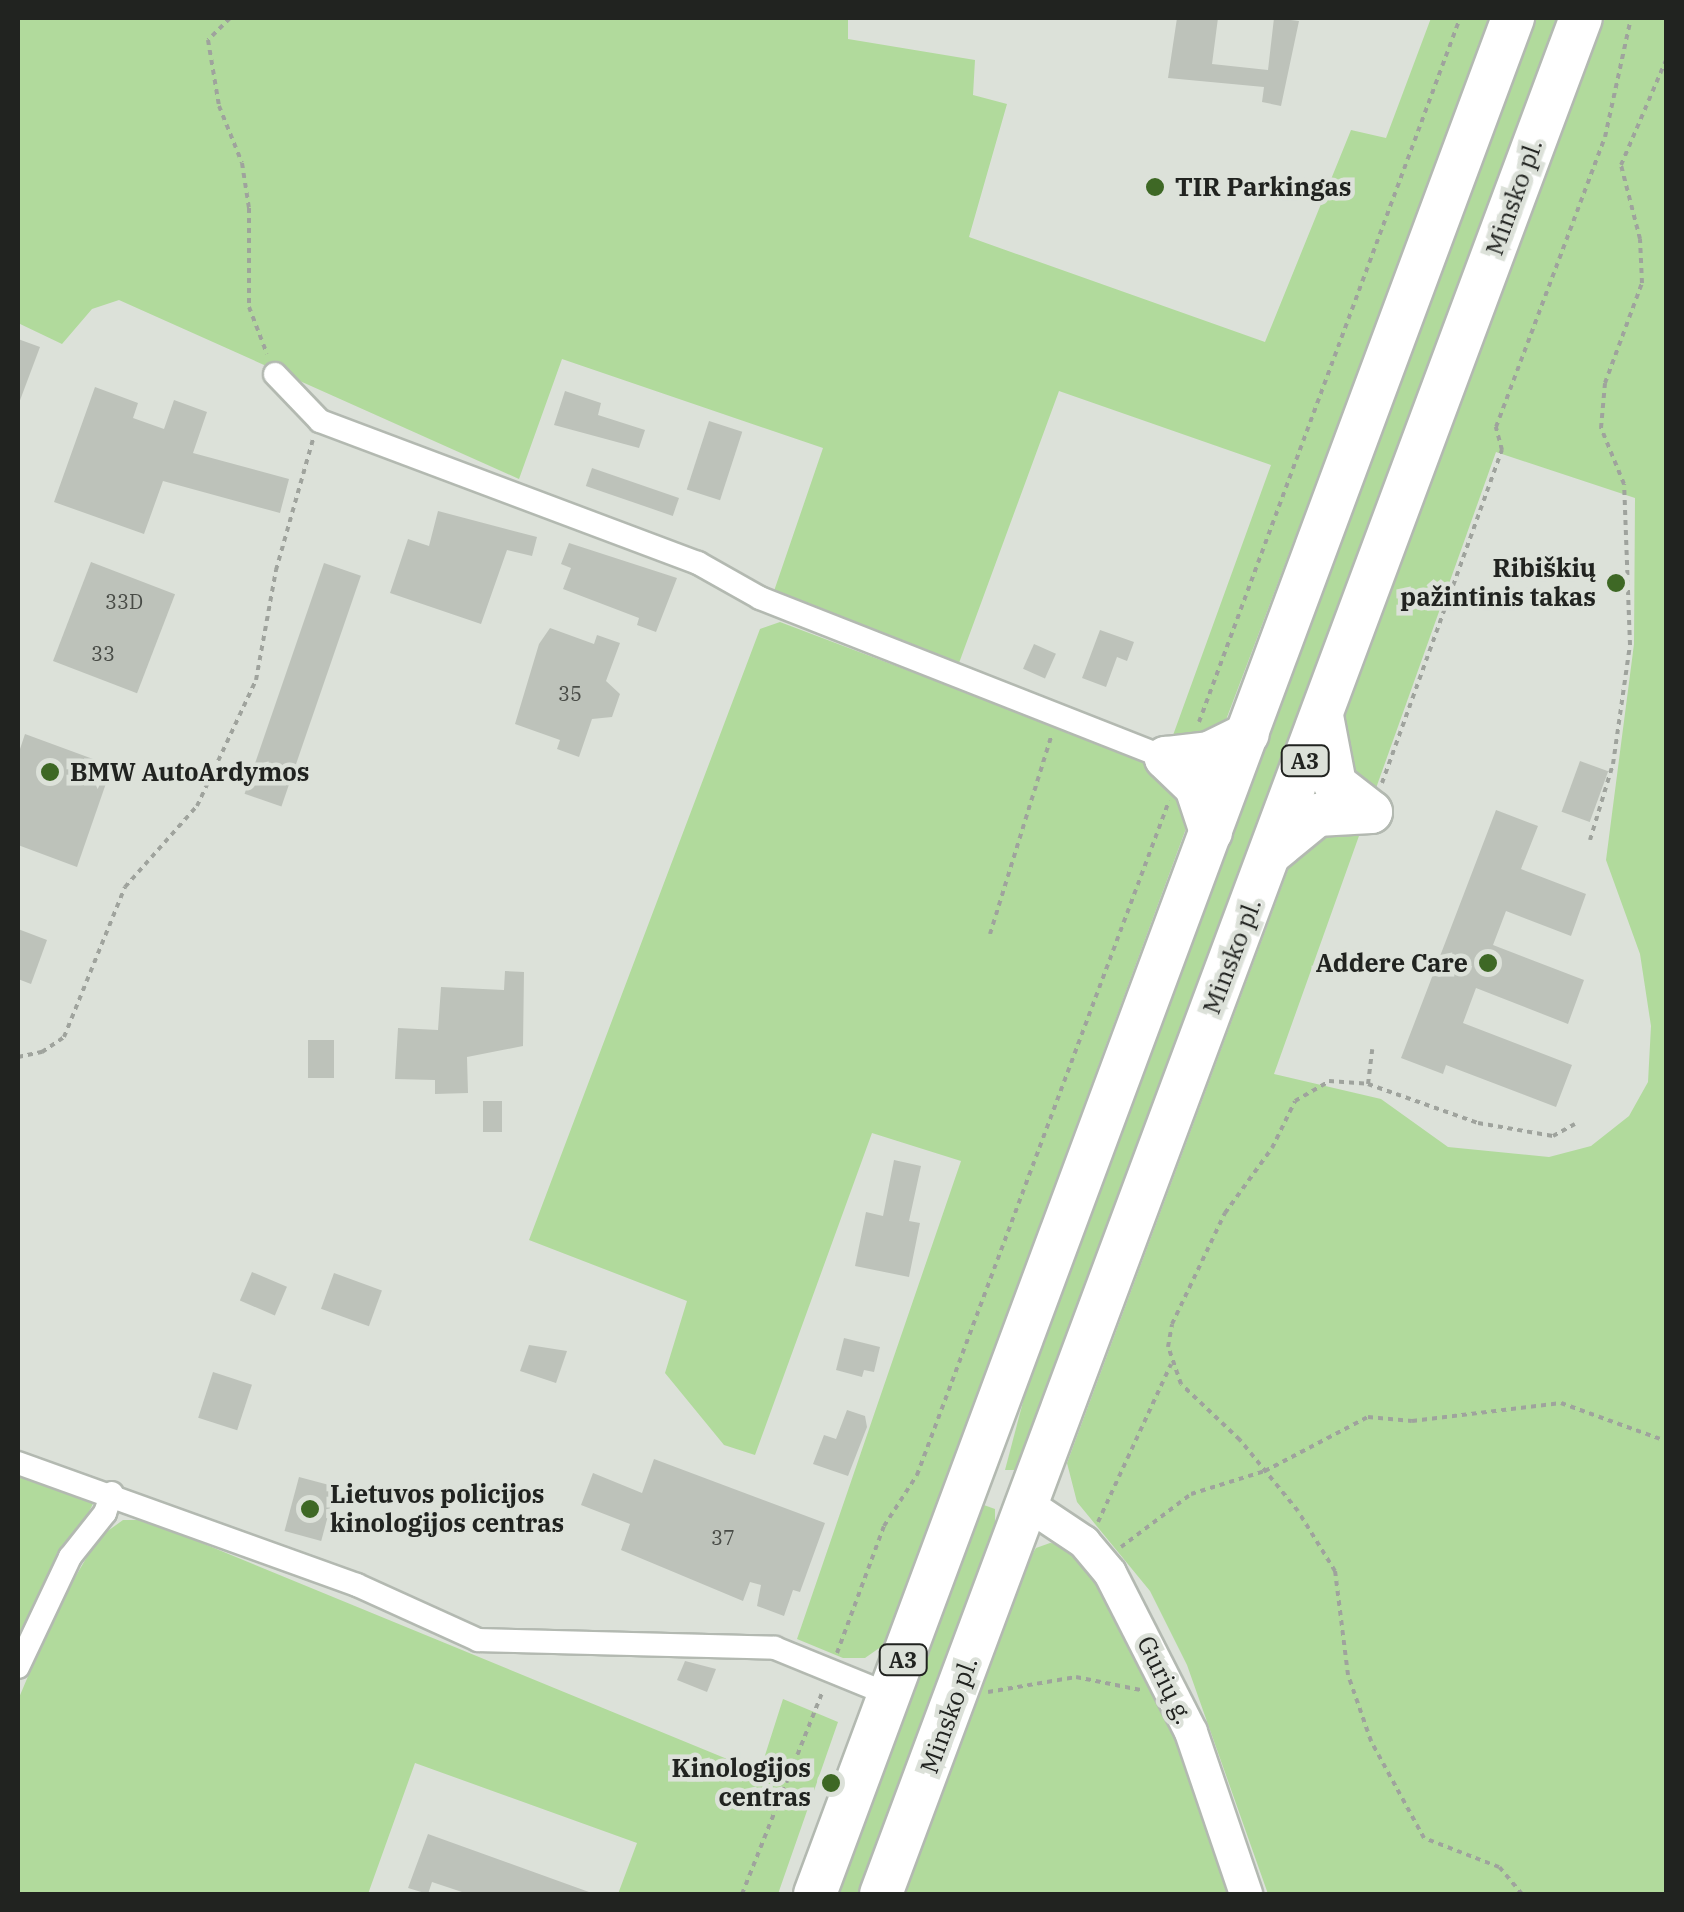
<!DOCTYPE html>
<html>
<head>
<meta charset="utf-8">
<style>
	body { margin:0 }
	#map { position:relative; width:1684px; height:1912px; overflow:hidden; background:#dce1d9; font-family:"IBM Plex Serif",serif }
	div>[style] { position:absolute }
	.green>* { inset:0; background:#b1da9c }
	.building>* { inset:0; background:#bdc2ba; transform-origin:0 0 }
	.path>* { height:4px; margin-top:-2px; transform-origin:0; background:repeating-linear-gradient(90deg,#9fa39d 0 5px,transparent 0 10px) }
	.roads { filter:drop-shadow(2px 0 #b3b9b1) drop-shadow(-2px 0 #b3b9b1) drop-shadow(0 2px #b3b9b1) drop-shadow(0 -2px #b3b9b1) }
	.street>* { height:22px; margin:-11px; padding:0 11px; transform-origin:11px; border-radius:11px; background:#fff }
	.secondary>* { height:32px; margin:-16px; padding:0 16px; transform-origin:16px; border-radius:16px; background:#fff }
	.highway>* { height:42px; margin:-21px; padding:0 21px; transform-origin:21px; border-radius:21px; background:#fff }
	.dots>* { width:28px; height:28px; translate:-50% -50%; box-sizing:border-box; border:5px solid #dce1d9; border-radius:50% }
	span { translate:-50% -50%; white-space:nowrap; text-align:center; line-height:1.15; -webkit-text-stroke:9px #dce1d9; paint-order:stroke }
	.number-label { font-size:20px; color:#484b46 }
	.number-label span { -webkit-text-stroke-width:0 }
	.shield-label span { padding:2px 8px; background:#dce1d9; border:2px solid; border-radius:8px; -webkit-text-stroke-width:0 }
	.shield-label { font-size:22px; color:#212320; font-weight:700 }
	.poi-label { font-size:25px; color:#212320; font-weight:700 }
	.left { translate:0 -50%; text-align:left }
	.right { translate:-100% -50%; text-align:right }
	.street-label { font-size:25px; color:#212320 }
	.frame { position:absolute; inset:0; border:20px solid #212320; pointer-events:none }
</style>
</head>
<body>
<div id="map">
	<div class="green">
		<i style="clip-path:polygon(18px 18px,848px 18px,848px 39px,975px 60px,973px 95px,1007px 104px,969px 237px,1265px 342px,1351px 130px,1386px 138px,1431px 18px,1492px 18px,1221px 733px,1172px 738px,1271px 465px,1059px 391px,959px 663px,774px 591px,823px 448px,562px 359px,519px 479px,119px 300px,92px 309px,62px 344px,18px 323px)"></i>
		<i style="clip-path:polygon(1527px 18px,1566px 18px,1022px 1470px,1005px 1470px,1047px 1311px)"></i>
		<i style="clip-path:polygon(evenodd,1605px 18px,1666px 18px,1666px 1894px,1268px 1894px,1187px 1665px,1150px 1591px,1077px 1502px,1067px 1463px,1605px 18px,1496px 452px,1635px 498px,1634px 644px,1606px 860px,1640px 954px,1651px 1026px,1648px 1082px,1629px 1116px,1591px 1146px,1549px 1157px,1448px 1147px,1381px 1099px,1274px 1074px,1496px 452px)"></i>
		<i style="clip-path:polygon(780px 622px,1174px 771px,1191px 815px,885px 1644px,865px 1658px,843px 1658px,797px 1639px,961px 1161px,872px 1133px,755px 1455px,724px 1445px,665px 1373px,687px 1301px,529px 1240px,760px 629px)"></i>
		<i style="clip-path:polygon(18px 1471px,96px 1498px,18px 1649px)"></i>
		<i style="clip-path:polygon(981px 1504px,995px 1509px,995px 1528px,868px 1894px,829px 1894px)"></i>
		<i style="clip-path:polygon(123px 1520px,146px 1520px,732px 1761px,761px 1768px,783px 1699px,838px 1722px,778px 1894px,618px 1894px,637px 1843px,415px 1763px,368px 1894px,18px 1894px,18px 1700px,56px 1610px,98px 1538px)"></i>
		<i style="clip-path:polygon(1050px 1543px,1061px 1544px,1091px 1567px,1191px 1766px,1232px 1894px,904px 1894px,1028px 1561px,1036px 1548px)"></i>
	</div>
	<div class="building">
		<i style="clip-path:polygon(1177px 18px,1218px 18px,1212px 64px,1268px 70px,1274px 18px,1299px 21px,1281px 106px,1262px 102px,1264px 87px,1168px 78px)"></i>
		<i style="clip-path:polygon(18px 339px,40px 347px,19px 403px,18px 403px)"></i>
		<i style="clip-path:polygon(95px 387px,138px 403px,133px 418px,164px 429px,174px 400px,207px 412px,193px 453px,289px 479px,280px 513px,163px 481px,144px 534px,54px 502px)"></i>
		<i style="clip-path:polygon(565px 391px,601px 403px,598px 415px,645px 430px,639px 448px,554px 425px)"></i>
		<i style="left:709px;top:421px;width:35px;height:72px;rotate:18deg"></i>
		<i style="left:592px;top:468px;width:92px;height:19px;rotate:19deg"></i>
		<i style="clip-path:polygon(438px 511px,537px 537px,532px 556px,507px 550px,481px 624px,390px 593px,408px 539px,429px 546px)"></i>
		<i style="clip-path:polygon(569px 543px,677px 578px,656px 632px,637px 625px,639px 618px,563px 589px,571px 568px,561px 564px)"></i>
		<i style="left:91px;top:562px;width:90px;height:106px;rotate:21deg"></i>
		<i style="left:324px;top:563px;width:39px;height:244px;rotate:19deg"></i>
		<i style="clip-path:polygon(550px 628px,594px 644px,597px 635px,620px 643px,606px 681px,620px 694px,612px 717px,592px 719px,579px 757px,557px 749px,560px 740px,515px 724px,539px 644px)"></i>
		<i style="clip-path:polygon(1100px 630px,1134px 642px,1127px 661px,1117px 657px,1106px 687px,1082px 678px)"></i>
		<i style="left:1034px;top:644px;width:24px;height:27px;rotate:24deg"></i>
		<i style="clip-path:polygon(25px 734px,112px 766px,77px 867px,18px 845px,18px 755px)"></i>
		<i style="left:1580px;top:761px;width:30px;height:54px;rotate:20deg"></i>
		<i style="clip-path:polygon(1496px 810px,1538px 826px,1521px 869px,1586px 894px,1571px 936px,1506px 911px,1493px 945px,1584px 980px,1568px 1024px,1476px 988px,1463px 1023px,1572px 1065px,1556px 1107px,1446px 1065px,1443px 1074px,1401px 1058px)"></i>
		<i style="clip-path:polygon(18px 929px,47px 940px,31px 984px,18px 979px)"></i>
		<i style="clip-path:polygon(505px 971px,524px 972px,523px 1046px,467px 1057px,468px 1093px,435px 1094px,435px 1080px,395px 1079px,398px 1028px,438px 1030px,441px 987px,504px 990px)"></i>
		<i style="left:308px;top:1040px;width:26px;height:38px"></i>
		<i style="left:483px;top:1101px;width:19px;height:31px"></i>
		<i style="clip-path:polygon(894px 1160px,921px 1166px,909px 1221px,920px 1223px,909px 1277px,855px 1266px,866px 1212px,883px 1216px)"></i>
		<i style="left:252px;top:1272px;width:38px;height:31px;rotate:23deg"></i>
		<i style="left:334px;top:1273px;width:51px;height:38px;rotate:20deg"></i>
		<i style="clip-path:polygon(844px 1338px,880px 1347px,874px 1372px,864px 1370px,862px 1377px,836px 1370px)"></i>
		<i style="clip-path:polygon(529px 1345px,567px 1351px,556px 1383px,520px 1371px)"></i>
		<i style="left:213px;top:1372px;width:41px;height:48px;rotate:18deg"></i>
		<i style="clip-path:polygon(847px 1410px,865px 1416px,867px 1427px,848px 1476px,813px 1464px,824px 1435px,836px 1439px)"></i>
		<i style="clip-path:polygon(654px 1459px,825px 1523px,800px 1592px,793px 1590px,784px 1616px,757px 1606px,761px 1585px,750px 1582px,743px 1601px,621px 1550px,630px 1524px,581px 1505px,593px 1473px,642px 1493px)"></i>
		<i style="left:299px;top:1477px;width:38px;height:56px;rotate:15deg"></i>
		<i style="clip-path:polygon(685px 1661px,716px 1669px,707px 1692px,677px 1680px)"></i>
		<i style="clip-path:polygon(428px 1834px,589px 1892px,589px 1894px,468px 1894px,432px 1882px,428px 1894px,408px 1888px)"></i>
	</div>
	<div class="path">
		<i style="left:230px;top:18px;width:31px;rotate:135deg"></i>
		<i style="left:208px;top:40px;width:67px;rotate:80.5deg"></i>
		<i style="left:219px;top:106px;width:61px;rotate:68deg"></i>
		<i style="left:242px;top:163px;width:46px;rotate:81.2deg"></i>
		<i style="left:249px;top:208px;width:99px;rotate:90deg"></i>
		<i style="left:249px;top:307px;width:50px;rotate:69deg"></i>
		<i style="left:1199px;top:722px;width:751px;rotate:-69.66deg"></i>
		<i style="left:1382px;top:783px;width:354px;rotate:-70.2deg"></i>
		<i style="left:1502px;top:450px;width:24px;rotate:-105deg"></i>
		<i style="left:1496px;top:427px;width:310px;rotate:-69.4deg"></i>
		<i style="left:1605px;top:137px;width:122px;rotate:-77.7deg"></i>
		<i style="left:1590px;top:840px;width:79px;rotate:-73.2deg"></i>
		<i style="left:1613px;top:764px;width:120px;rotate:-81.9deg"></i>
		<i style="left:1630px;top:645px;width:161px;rotate:-92.1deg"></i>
		<i style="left:1624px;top:484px;width:61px;rotate:-112.3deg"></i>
		<i style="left:1601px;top:428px;width:45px;rotate:-84.9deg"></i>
		<i style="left:1605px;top:383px;width:107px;rotate:-69.7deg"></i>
		<i style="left:1642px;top:283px;width:44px;rotate:-92.6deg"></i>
		<i style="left:1640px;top:239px;width:76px;rotate:-104.4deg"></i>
		<i style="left:1621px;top:165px;width:114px;rotate:-66.8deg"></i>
		<i style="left:990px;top:934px;width:209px;rotate:-72.8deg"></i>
		<i style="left:18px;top:1057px;width:25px;rotate:-12deg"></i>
		<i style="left:42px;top:1052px;width:27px;rotate:-34deg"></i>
		<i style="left:64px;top:1037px;width:162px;rotate:-67.9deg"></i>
		<i style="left:125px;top:887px;width:108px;rotate:-48.4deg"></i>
		<i style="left:197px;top:806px;width:139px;rotate:-64.9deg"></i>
		<i style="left:256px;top:680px;width:112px;rotate:-79.7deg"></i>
		<i style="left:276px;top:570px;width:136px;rotate:-74.2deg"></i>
		<i style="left:1368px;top:1084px;width:35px;rotate:-83deg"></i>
		<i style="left:1098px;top:1522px;width:174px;rotate:-65.2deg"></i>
		<i style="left:1121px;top:1547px;width:88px;rotate:-37.1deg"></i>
		<i style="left:1191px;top:1494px;width:77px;rotate:-17.3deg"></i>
		<i style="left:1265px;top:1471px;width:116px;rotate:-27.7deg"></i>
		<i style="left:1368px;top:1417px;width:44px;rotate:5.2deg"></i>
		<i style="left:1412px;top:1421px;width:150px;rotate:-6.9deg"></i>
		<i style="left:1561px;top:1403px;width:112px;rotate:19.9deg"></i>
		<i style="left:837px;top:1653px;width:135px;rotate:-69.7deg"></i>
		<i style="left:884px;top:1526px;width:61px;rotate:-57.1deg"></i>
		<i style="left:917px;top:1475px;width:720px;rotate:-69.5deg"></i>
		<i style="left:988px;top:1692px;width:89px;rotate:-9.7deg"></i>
		<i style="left:1076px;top:1677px;width:66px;rotate:11.3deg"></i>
		<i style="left:742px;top:1894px;width:219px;rotate:-68.3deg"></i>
		<i style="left:1522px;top:1894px;width:35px;rotate:-130deg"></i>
		<i style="left:1499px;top:1867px;width:80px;rotate:-158.9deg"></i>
		<i style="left:1424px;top:1838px;width:111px;rotate:-118.7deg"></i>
		<i style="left:1371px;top:1741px;width:70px;rotate:-109.2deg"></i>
		<i style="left:1348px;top:1675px;width:105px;rotate:-97.1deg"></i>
		<i style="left:1335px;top:1571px;width:70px;rotate:-121.7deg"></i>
		<i style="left:1298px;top:1511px;width:92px;rotate:-129.2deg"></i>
		<i style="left:1240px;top:1440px;width:81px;rotate:-136.5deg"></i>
		<i style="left:1181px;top:1384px;width:39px;rotate:-109deg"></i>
		<i style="left:1168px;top:1347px;width:23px;rotate:-80deg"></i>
		<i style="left:1172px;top:1324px;width:123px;rotate:-64.5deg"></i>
		<i style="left:1225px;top:1213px;width:80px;rotate:-54.1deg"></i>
		<i style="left:1272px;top:1148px;width:52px;rotate:-63.9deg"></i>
		<i style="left:1295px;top:1101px;width:39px;rotate:-30deg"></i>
		<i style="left:1329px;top:1081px;width:39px;rotate:4deg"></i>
		<i style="left:1368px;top:1084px;width:117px;rotate:19.5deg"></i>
		<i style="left:1478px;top:1123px;width:76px;rotate:9.8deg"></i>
		<i style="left:1553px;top:1136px;width:25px;rotate:-29deg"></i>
	</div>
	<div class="roads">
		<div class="street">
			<i style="left:275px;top:374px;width:65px;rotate:46.2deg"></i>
			<i style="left:320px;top:421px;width:404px;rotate:20.6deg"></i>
			<i style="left:698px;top:563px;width:71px;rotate:29.4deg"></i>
			<i style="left:760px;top:598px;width:436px;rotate:21.5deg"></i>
			<i style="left:18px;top:1463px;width:360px;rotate:19.8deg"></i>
			<i style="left:357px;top:1585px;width:133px;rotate:24.4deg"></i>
			<i style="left:478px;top:1640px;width:297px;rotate:1.5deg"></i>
			<i style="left:775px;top:1648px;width:124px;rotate:22.2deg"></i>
			<i style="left:18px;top:1667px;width:122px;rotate:-64.7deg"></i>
			<i style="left:70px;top:1557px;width:56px;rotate:-51.5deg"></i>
			<i style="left:105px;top:1513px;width:21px;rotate:-71deg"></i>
		</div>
		<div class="secondary">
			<i style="left:1027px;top:1504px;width:69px;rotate:33.7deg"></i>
			<i style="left:1084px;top:1542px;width:40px;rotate:50deg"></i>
			<i style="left:1110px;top:1573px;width:178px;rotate:63deg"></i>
			<i style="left:1191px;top:1732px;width:171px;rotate:71.2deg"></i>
		</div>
		<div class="highway">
			<i style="left:1211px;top:832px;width:47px;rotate:-108.4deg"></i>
			<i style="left:1196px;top:787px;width:42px;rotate:-136deg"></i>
			<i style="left:1166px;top:758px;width:43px;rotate:-6.6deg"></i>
			<i style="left:1209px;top:753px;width:43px;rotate:-26deg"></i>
			<i style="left:1272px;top:852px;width:58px;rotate:-39.4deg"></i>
			<i style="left:1317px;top:815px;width:54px;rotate:-3.2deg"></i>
			<i style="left:1371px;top:812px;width:46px;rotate:-142.1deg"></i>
			<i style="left:1335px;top:784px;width:69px;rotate:-100.8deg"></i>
			<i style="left:815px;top:1894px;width:2002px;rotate:-69.59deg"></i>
			<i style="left:881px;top:1894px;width:2002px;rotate:-69.54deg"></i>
		</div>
	</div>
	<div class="dots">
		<i style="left:1155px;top:187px;background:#3e6825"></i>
		<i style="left:1616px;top:583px;background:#3e6825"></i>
		<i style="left:50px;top:772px;background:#3e6825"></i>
		<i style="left:1488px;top:963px;background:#3e6825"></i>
		<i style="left:310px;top:1509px;background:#3e6825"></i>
		<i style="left:831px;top:1783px;background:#3e6825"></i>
	</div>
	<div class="number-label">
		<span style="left:124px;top:601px">33D</span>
		<span style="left:103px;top:653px">33</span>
		<span style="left:570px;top:693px">35</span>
		<span style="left:723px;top:1537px">37</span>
	</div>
	<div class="shield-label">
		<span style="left:1305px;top:761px">A3</span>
		<span style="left:903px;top:1660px">A3</span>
	</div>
	<div class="poi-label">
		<span class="left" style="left:1175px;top:187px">TIR Parkingas</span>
		<span class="right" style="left:1596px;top:583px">Ribiškių<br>pažintinis takas</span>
		<span class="left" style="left:70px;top:772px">BMW AutoArdymos</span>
		<span class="right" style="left:1468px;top:963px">Addere Care</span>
		<span class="left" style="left:330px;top:1509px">Lietuvos policijos<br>kinologijos centras</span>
		<span class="right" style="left:811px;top:1783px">Kinologijos<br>centras</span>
	</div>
	<div class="street-label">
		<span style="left:1514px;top:197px;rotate:-70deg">Minsko pl.</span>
		<span style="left:1232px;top:956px;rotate:-69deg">Minsko pl.</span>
		<span style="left:1165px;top:1680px;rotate:64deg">Gurių g.</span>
		<span style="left:949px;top:1715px;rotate:-70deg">Minsko pl.</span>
	</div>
	<div class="frame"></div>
</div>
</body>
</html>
